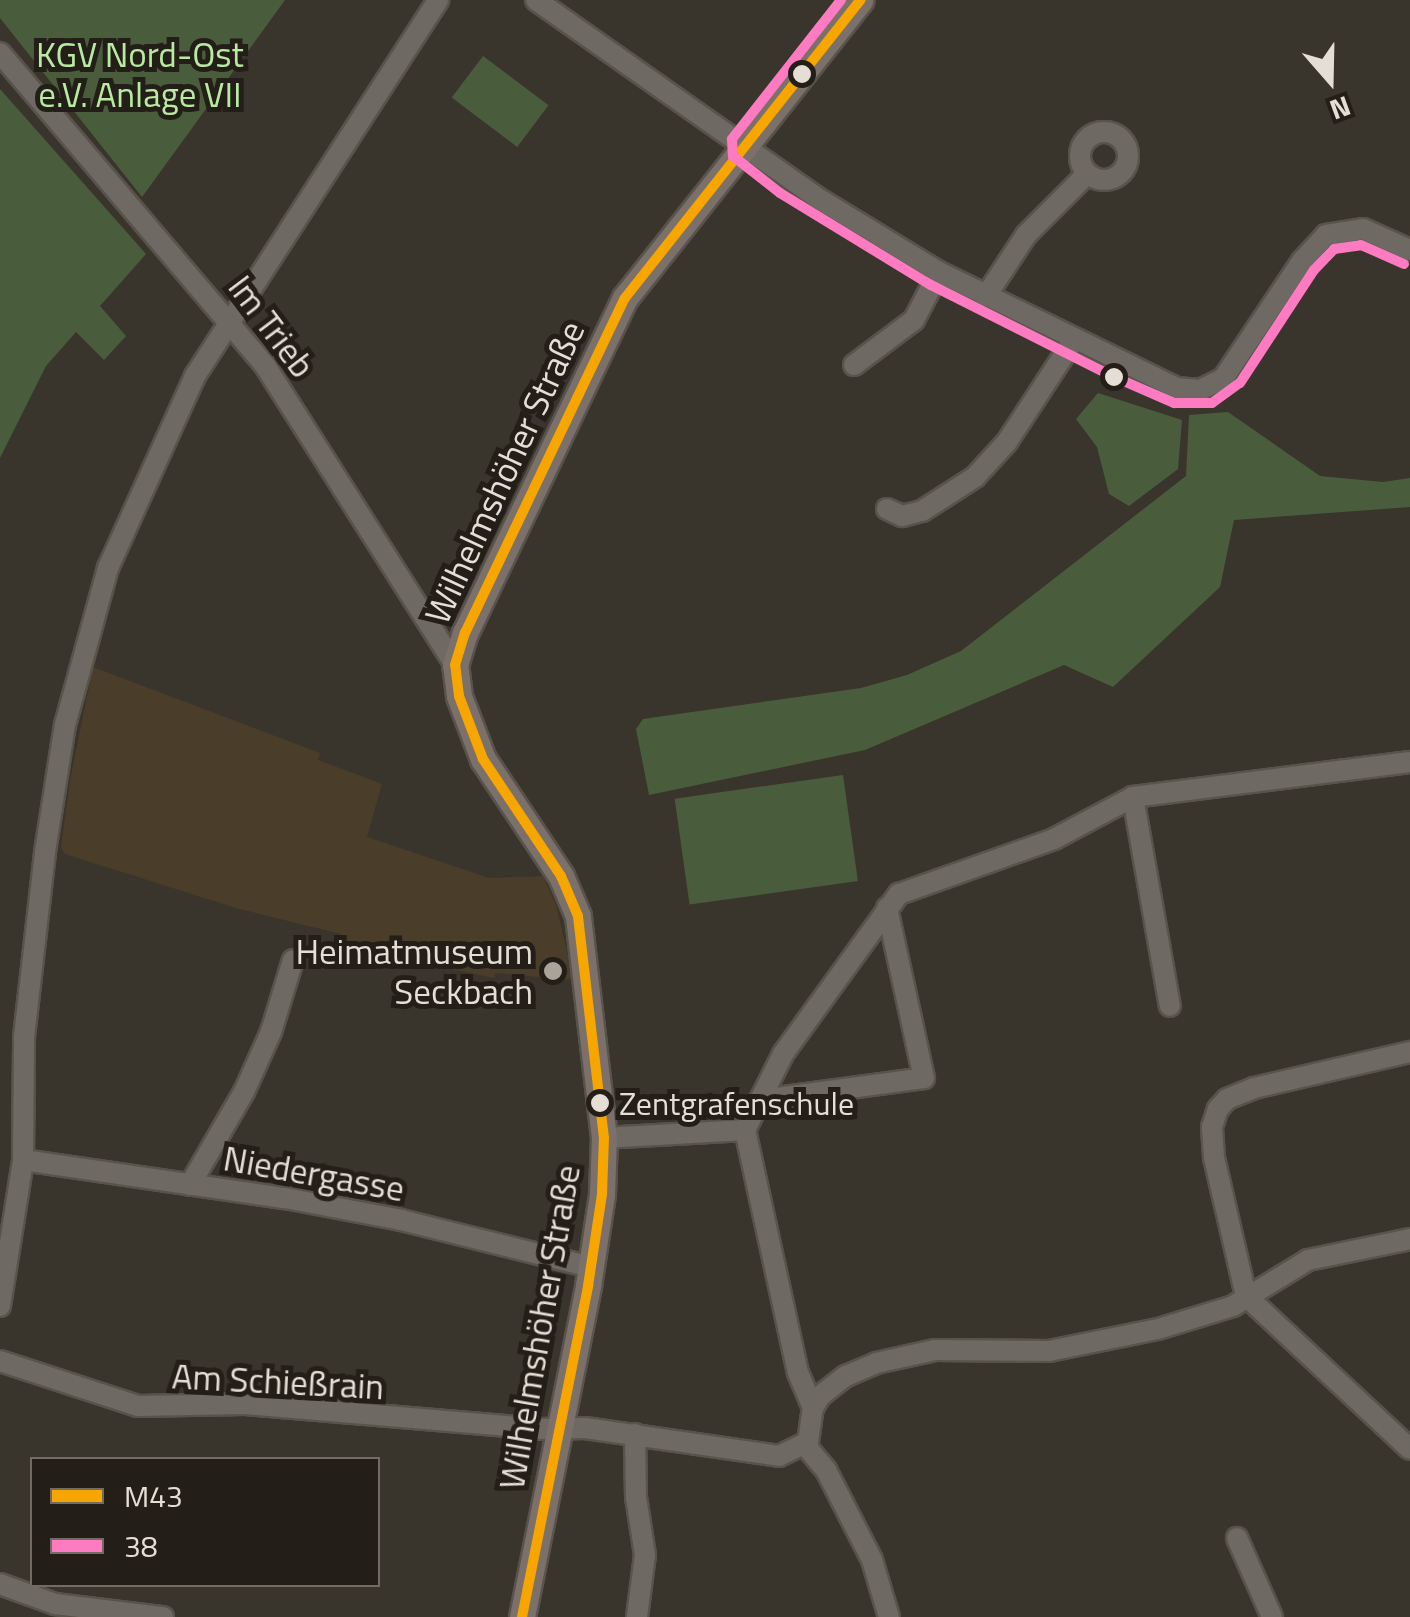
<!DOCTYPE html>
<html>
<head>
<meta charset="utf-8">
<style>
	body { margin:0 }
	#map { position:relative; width:1410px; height:1617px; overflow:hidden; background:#3a352c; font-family:"Titillium Web",sans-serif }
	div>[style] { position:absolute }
	.built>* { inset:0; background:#4a3d29 }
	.green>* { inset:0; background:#495d3c; transform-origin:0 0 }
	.roads { filter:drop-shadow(2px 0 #58534b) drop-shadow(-2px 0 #58534b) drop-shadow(0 2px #58534b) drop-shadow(0 -2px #58534b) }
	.minor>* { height:20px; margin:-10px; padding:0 10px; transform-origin:10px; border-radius:10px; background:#6e6962 }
	.minor>.ring { margin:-10px; padding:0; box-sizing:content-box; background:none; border:20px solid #6e6962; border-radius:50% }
	.major>* { height:25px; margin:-12.5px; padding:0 12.5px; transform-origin:12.5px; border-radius:12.5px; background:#7b706a }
	.bus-1>* { height:10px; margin:-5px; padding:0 5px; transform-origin:5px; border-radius:5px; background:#f7a600 }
	.bus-2>* { height:10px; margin:-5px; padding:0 5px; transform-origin:5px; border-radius:5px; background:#fe7ac1 }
	.dots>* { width:28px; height:28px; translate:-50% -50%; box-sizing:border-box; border:5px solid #231e17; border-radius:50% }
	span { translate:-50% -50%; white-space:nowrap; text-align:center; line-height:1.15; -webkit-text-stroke:10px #231e17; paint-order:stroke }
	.bus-label { font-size:32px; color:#e5ded5 }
	.left { translate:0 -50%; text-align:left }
	.park-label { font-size:35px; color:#b8eba1 }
	.street-label { font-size:35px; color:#e5ded5 }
	.poi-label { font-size:35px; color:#e5ded5 }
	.right { translate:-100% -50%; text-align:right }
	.legend { position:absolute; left:30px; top:1457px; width:350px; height:130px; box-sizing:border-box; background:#231e17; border:2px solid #716b63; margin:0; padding:12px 18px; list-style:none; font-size:30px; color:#e5ded5 }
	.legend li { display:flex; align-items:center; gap:20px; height:50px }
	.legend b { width:50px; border:2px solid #716b63 }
	.north { position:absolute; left:1280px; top:30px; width:100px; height:100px; -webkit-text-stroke:8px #231e17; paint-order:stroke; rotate:160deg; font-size:28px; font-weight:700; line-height:40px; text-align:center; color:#e5ded5 }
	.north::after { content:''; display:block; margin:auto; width:35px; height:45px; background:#e5ded5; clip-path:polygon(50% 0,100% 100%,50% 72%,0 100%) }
</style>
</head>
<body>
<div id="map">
	<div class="built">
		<i style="clip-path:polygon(93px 667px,320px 753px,318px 760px,382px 784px,367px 837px,489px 878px,543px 876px,556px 905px,574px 980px,495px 973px,494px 978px,340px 946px,341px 934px,236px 908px,65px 854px,61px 847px,70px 780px)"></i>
	</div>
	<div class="green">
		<i style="clip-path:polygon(0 0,285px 0,142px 197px,0 18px)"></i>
		<i style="left:483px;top:56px;width:82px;height:52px;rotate:37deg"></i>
		<i style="clip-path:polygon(0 89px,146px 254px,100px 306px,126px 336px,104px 360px,76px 332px,46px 366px,0 458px)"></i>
		<i style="clip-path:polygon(1098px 393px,1182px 420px,1178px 469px,1129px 506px,1109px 494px,1097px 447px,1076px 419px)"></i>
		<i style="clip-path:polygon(1228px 412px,1320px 476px,1383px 482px,1410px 478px,1410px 507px,1234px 520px,1220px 587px,1113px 687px,1064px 665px,865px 750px,649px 795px,636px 729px,643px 719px,861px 688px,907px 675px,961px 651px,1186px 476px,1189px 415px)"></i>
		<i style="left:843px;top:775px;width:107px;height:170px;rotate:82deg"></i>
	</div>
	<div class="roads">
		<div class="minor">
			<i style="left:536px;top:0;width:342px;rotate:35.1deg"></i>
			<i style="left:816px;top:197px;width:144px;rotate:31.4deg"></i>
			<i style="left:939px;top:272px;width:265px;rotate:26deg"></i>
			<i style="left:1177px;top:388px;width:23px;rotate:5deg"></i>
			<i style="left:1200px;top:390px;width:25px;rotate:-26deg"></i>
			<i style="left:1223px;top:379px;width:142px;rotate:-56.2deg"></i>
			<i style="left:1302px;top:261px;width:35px;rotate:-47deg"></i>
			<i style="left:1326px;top:235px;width:37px;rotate:-9deg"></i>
			<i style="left:1363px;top:229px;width:51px;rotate:24.1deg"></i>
			<i style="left:0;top:53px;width:412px;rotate:49.7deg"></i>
			<i style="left:266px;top:367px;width:353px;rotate:57.6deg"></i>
			<i class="ring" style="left:1080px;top:132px;width:28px;height:28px"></i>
			<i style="left:986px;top:296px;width:73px;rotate:-56.7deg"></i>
			<i style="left:1026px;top:235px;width:86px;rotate:-45deg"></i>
			<i style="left:854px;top:365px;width:75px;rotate:-36.9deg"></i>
			<i style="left:914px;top:320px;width:54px;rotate:-62.5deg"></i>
			<i style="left:887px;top:509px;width:17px;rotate:25deg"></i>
			<i style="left:902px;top:516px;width:21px;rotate:-14deg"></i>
			<i style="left:922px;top:511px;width:63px;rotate:-32.7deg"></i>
			<i style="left:975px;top:477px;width:47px;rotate:-47.6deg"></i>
			<i style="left:1007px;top:442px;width:121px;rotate:-56.8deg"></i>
			<i style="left:1133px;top:797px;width:212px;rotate:80deg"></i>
			<i style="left:760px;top:1100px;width:165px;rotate:-7.6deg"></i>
			<i style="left:924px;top:1078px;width:174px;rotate:-102.3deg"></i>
			<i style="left:604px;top:1138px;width:141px;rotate:-3.2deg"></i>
			<i style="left:23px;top:1160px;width:265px;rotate:8.3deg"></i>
			<i style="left:285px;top:1198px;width:118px;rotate:10.7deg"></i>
			<i style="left:401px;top:1220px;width:196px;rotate:13.9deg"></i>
			<i style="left:190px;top:1185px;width:108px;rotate:-59.9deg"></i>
			<i style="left:244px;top:1092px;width:66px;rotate:-65.8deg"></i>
			<i style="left:271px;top:1032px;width:75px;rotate:-73deg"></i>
			<i style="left:1246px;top:1296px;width:143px;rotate:-103deg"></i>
			<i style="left:1214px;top:1157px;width:30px;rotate:-94deg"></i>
			<i style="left:1212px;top:1127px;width:19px;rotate:-72deg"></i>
			<i style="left:1218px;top:1109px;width:13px;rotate:-48deg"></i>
			<i style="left:1227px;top:1099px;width:29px;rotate:-22deg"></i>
			<i style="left:1254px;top:1088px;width:160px;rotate:-13deg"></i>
			<i style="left:1246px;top:1296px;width:224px;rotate:43deg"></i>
			<i style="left:0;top:1306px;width:148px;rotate:-81deg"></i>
			<i style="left:23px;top:1160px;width:123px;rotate:-89.5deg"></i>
			<i style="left:24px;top:1037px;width:186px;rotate:-83.5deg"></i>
			<i style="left:45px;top:852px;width:129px;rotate:-81.1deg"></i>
			<i style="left:65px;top:725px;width:163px;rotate:-74.7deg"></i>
			<i style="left:108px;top:568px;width:211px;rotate:-65.6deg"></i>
			<i style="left:195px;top:376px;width:448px;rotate:-57.1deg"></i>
			<i style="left:0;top:1361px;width:145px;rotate:18.1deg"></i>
			<i style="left:138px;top:1406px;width:107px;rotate:-1.1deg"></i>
			<i style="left:245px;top:1404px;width:297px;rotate:4.8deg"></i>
			<i style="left:541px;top:1429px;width:44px;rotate:-1.3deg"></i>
			<i style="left:585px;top:1428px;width:196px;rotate:8.2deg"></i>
			<i style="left:779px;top:1456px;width:32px;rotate:-26deg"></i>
			<i style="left:808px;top:1442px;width:34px;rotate:-82deg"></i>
			<i style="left:813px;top:1408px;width:14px;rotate:-60deg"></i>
			<i style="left:820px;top:1396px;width:33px;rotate:-38deg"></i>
			<i style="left:846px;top:1376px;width:33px;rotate:-23deg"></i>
			<i style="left:876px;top:1363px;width:60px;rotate:-12.4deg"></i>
			<i style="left:935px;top:1350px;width:114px;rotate:0.5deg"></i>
			<i style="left:1049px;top:1351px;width:111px;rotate:-11.4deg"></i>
			<i style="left:1158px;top:1329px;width:78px;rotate:-17deg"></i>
			<i style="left:1233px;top:1306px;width:88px;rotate:-31.5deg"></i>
			<i style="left:1308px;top:1260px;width:104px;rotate:-11.6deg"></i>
			<i style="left:813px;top:1408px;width:38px;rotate:-113deg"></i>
			<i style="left:798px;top:1373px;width:249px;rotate:-102.3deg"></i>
			<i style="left:745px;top:1130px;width:85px;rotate:-63.4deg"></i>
			<i style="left:783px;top:1054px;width:198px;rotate:-54.1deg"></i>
			<i style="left:899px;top:894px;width:164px;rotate:-19.5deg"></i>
			<i style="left:1054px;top:839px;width:89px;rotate:-28deg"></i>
			<i style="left:1133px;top:797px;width:279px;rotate:-7.2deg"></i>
			<i style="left:635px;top:1434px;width:63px;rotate:89.1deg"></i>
			<i style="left:636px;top:1497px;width:59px;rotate:81.2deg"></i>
			<i style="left:645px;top:1555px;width:63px;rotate:97.4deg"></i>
			<i style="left:805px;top:1445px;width:33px;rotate:50deg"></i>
			<i style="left:826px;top:1470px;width:101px;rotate:62.9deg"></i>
			<i style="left:872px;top:1560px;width:59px;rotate:73.4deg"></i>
			<i style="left:1237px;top:1538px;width:86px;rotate:66.1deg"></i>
			<i style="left:0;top:1584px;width:59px;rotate:20deg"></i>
			<i style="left:55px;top:1604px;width:109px;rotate:6.9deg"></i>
		</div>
		<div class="major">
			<i style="left:522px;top:1617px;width:338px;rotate:-78.7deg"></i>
			<i style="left:588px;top:1286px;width:93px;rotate:-81.3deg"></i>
			<i style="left:602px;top:1194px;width:56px;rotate:-88deg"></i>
			<i style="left:604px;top:1138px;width:224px;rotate:-96.7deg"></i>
			<i style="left:578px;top:916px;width:43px;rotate:-113deg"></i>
			<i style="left:561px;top:876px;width:141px;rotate:-123.7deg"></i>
			<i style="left:483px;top:759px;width:67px;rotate:-110.9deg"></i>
			<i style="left:459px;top:696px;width:31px;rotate:-97deg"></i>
			<i style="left:455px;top:665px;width:34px;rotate:-73deg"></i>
			<i style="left:465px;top:633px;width:371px;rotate:-64.5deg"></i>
			<i style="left:625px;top:298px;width:380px;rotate:-51.7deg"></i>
		</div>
	</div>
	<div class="bus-1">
		<i style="left:522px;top:1617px;width:338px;rotate:-78.7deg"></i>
		<i style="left:588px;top:1286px;width:93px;rotate:-81.3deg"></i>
		<i style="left:602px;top:1194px;width:56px;rotate:-88deg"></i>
		<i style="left:604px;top:1138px;width:224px;rotate:-96.7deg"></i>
		<i style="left:578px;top:916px;width:43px;rotate:-113deg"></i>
		<i style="left:561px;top:876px;width:141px;rotate:-123.7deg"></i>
		<i style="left:483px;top:759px;width:67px;rotate:-110.9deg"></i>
		<i style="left:459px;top:696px;width:31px;rotate:-97deg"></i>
		<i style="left:455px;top:665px;width:34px;rotate:-73deg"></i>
		<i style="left:465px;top:633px;width:371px;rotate:-64.5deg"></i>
		<i style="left:625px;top:298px;width:380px;rotate:-51.7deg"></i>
	</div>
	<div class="bus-2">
		<i style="left:841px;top:0;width:177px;rotate:128.1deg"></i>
		<i style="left:732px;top:139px;width:17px;rotate:87deg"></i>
		<i style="left:733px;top:156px;width:60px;rotate:38.2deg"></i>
		<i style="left:780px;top:193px;width:177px;rotate:31.4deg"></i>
		<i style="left:931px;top:285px;width:203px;rotate:26.7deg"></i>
		<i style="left:1112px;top:376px;width:68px;rotate:23.5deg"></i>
		<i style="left:1174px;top:403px;width:38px"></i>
		<i style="left:1212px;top:403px;width:34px;rotate:-36deg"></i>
		<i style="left:1240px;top:383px;width:135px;rotate:-56.8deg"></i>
		<i style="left:1314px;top:270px;width:29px;rotate:-46deg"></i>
		<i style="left:1334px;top:249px;width:27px;rotate:-8deg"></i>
		<i style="left:1361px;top:245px;width:47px;rotate:23.8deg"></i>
	</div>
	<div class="dots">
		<i style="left:802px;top:74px;background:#e5ded5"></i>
		<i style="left:1114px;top:377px;background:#e5ded5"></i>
		<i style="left:553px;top:971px;background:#a9a39a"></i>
		<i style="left:600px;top:1103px;background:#e5ded5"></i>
	</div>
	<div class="bus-label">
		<span class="left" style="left:619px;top:1103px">Zentgrafenschule</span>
	</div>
	<div class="park-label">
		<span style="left:140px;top:74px">KGV Nord-Ost<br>e.V. Anlage VII</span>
	</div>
	<div class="street-label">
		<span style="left:272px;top:326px;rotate:53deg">Im Trieb</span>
		<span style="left:504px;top:472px;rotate:-65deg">Wilhelmshöher Straße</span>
		<span style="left:314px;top:1173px;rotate:10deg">Niedergasse</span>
		<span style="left:539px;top:1327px;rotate:-80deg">Wilhelmshöher Straße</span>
		<span style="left:278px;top:1381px;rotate:3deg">Am Schießrain</span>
	</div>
	<div class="poi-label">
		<span class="right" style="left:533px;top:971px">Heimatmuseum<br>Seckbach</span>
	</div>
	<ul class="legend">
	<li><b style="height:12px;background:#f7a600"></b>M43</li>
	<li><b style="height:12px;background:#fe7ac1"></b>38</li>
	</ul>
	<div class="north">N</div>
</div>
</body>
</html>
